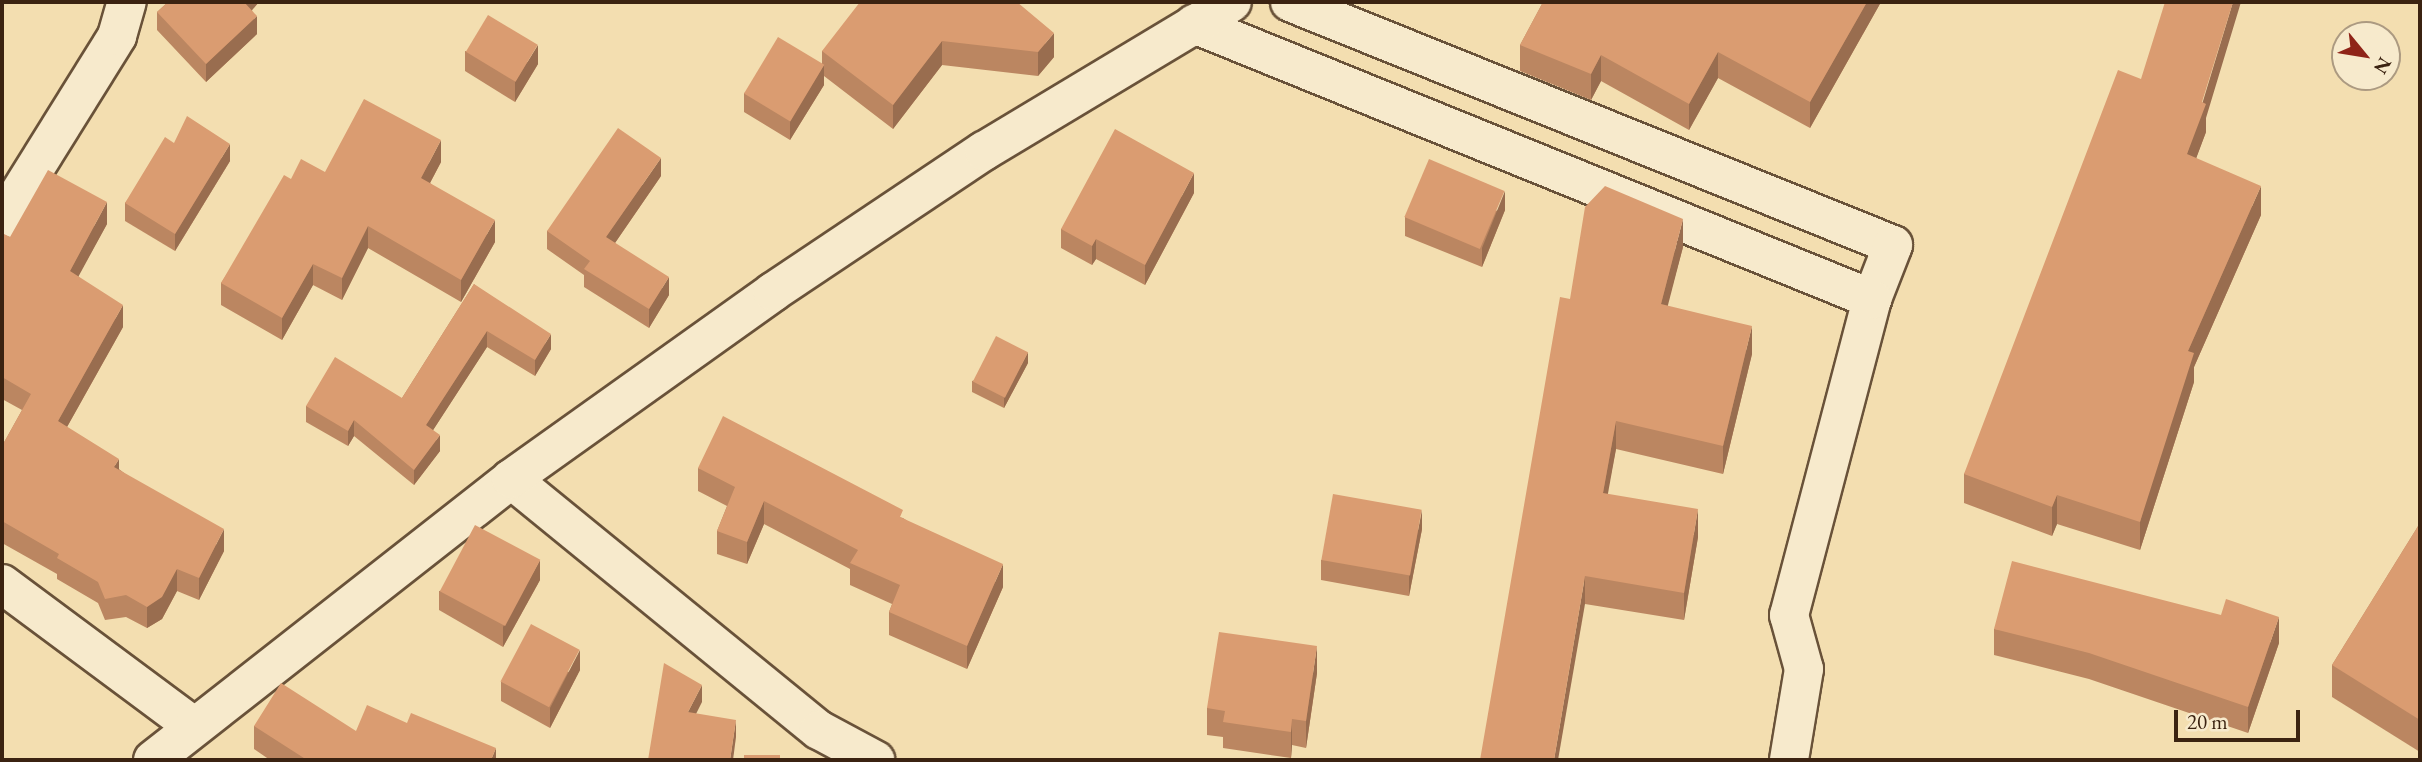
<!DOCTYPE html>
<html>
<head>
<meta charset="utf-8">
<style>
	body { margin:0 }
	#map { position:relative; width:2422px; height:762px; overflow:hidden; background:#f3deb0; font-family:"EB Garamond",serif }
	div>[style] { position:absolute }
	.roads { filter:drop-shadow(2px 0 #695239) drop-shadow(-2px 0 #695239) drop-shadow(0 2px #695239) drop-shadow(0 -2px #695239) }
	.minor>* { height:38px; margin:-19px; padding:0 19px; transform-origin:19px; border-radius:19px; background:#f7eacc }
	.tertiary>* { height:38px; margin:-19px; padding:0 19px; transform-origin:19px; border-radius:19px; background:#f7eacc }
	.wall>* { inset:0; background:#bb8661 }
	.shaded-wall>* { inset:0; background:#996d4f }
	.building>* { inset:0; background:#da9c71; transform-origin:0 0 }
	span { translate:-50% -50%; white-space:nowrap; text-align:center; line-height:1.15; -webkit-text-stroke:5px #f7eacc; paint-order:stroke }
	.frame { position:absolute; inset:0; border:4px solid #3b2311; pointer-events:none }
	.north { position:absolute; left:2331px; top:21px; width:70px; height:70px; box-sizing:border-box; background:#f7eacc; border:2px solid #ac9a81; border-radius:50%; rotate:120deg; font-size:19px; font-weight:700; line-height:28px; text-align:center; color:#3b2311 }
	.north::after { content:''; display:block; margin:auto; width:24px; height:32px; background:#8f2418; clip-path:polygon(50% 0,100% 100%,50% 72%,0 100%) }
	.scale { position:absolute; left:2174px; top:710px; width:126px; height:32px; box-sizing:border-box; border:4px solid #3b2311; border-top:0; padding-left:9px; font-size:21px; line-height:24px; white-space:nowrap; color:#3b2311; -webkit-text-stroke:5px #f7eacc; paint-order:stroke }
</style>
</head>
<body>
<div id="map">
	<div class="roads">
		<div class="minor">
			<i style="left:1290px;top:2px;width:650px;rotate:21.95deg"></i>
			<i style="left:1893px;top:245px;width:58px;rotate:111.3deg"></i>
			<i style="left:1872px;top:299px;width:327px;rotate:104.7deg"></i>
			<i style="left:1789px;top:615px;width:56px;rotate:74.5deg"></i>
			<i style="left:1804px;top:669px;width:92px;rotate:99.4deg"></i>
			<i style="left:1194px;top:24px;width:732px;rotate:22.08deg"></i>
			<i style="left:2px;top:221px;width:218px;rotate:-58.1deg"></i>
			<i style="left:117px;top:36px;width:35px;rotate:-74deg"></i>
			<i style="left:511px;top:479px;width:397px;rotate:39.2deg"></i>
			<i style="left:819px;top:730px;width:64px;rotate:28.2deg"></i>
			<i style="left:2px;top:584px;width:238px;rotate:36.6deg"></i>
		</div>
		<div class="tertiary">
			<i style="left:153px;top:760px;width:455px;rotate:-38.1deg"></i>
			<i style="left:511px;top:479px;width:322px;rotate:-35.5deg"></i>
			<i style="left:773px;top:292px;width:254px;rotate:-33.8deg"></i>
			<i style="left:984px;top:151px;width:289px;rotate:-31deg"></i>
		</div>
	</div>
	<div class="wall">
		<i style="clip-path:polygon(168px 2px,259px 2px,252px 10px,257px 34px,206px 82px,157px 30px,157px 12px)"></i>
		<i style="clip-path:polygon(1017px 2px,1054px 57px,1038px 76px,942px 65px,893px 129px,824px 76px,824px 85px,790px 140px,744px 112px,744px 93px,822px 64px,822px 51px)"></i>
		<i style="clip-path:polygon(1543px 2px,1881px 2px,1810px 128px,1718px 78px,1689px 130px,1601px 81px,1591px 100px,1520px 71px,1520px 45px)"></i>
		<i style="clip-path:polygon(465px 51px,538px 64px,515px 102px,465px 71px)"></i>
		<i style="clip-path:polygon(2206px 118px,2206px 132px,2196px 158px,2261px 215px,2194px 367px,2194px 382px,2140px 550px,2057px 524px,2052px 536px,1964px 503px,1964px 474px)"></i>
		<i style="clip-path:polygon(174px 143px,230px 161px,175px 251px,125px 221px,125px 203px)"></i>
		<i style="clip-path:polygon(441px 162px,430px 183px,495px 242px,461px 302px,368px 248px,342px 300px,313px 285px,282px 340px,221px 305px,221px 283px,291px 179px)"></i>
		<i style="clip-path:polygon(661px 176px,615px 243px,669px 295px,649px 328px,584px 287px,584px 275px,547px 249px,547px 231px)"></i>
		<i style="clip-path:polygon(1194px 193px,1145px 285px,1096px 259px,1092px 265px,1061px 248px,1061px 229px)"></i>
		<i style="clip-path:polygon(1505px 210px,1482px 267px,1405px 236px,1405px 217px)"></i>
		<i style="clip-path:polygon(107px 224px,78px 276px,123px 327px,67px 427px,119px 469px,224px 551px,199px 600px,177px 591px,162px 619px,147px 628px,126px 617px,105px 620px,98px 603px,57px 579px,57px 574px,2px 543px,2px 446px,22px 410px,2px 399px,2px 234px,10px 237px)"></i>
		<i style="clip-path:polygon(1683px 247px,1667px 306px,1752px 354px,1723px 474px,1616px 449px,1607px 494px,1698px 537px,1684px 620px,1585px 604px,1570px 299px)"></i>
		<i style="clip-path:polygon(474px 284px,551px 349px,535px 376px,487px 347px,433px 430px,440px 451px,414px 485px,354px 436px,348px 446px,306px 422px,306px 406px,402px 398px)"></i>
		<i style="clip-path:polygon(1028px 363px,1004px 408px,972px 392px,972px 381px)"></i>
		<i style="clip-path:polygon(698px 468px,903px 518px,1003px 587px,967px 669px,889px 635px,889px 612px,892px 604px,850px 585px,850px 569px,764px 524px,747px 564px,717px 554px,717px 531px,727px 506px,698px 491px)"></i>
		<i style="clip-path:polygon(2420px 523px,2420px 752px,2332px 697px,2332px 665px)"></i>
		<i style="clip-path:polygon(1422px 529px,1409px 596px,1321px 580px,1321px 560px)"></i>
		<i style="clip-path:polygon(540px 580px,503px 647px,439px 610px,439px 591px)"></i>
		<i style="clip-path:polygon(1994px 629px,2279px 643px,2248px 733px,2089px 679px,1994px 655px)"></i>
		<i style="clip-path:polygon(580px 670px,550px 728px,501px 701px,501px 682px)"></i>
		<i style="clip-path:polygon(1317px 673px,1306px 748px,1292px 745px,1291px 758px,1223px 748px,1223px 737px,1207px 735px,1207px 708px)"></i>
		<i style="clip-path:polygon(407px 723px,496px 760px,270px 760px,254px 749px,254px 726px,356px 731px)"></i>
	</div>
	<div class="shaded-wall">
		<i style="clip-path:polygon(244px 2px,259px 2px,244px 19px)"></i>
		<i style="clip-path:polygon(1867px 2px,1881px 2px,1810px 128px,1810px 102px)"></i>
		<i style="clip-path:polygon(2233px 2px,2241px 2px,2206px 118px,2206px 132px,2187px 183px,2187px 154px)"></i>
		<i style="clip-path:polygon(257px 16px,257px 34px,206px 82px,206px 64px)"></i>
		<i style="clip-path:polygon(1054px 33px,1054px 57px,1038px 76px,1038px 52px)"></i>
		<i style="clip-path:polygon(942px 41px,942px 65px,893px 129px,893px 105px)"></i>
		<i style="clip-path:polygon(538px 45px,538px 64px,515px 102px,515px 82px)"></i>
		<i style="clip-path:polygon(1718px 52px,1718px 78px,1689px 130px,1689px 104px)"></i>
		<i style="clip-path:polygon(1601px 55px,1601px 81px,1591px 100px,1591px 74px)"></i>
		<i style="clip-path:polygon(824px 65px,824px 85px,790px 140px,790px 121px)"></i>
		<i style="clip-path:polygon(441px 140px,441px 162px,421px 200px,421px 178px)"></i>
		<i style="clip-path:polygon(230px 144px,230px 161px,175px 251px,175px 234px)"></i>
		<i style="clip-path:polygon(661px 158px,661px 176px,606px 256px,606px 237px)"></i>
		<i style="clip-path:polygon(1194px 173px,1194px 193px,1145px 285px,1145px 265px)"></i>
		<i style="clip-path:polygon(2261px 186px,2261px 215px,2194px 367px,2194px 382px,2140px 550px,2140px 522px,2188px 351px)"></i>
		<i style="clip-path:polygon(1505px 191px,1505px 210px,1482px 267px,1482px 248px)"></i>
		<i style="clip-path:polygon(107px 202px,107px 224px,70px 292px,70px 271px)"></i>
		<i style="clip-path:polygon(1683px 219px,1683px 247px,1661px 332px,1661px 304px)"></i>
		<i style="clip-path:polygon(495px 220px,495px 242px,461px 302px,461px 280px)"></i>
		<i style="clip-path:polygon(368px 226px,368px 248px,342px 300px,342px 278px)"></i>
		<i style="clip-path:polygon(1096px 239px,1096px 259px,1092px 265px,1092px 246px)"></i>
		<i style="clip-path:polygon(313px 264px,313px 285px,282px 340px,282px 318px)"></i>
		<i style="clip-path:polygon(669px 277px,669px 295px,649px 328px,649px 309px)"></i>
		<i style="clip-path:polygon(123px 305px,123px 327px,58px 443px,58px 421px)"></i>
		<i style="clip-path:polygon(1752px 326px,1752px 354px,1723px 474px,1723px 446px)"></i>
		<i style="clip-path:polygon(487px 331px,487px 347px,426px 441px,426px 425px)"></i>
		<i style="clip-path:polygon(551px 334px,551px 349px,535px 376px,535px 360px)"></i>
		<i style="clip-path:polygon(1028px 352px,1028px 363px,1004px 408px,1004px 398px)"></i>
		<i style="clip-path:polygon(354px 420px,354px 436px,348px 446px,348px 431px)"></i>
		<i style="clip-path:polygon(1616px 421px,1616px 449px,1603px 521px,1603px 493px)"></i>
		<i style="clip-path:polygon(440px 435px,440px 451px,414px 485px,414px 470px)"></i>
		<i style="clip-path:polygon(119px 459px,119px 481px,114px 467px)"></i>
		<i style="clip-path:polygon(2057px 495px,2057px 524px,2052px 536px,2052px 507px)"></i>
		<i style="clip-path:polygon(764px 501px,764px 524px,747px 564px,747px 542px)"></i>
		<i style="clip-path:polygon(1698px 509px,1698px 537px,1684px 620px,1684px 593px)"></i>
		<i style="clip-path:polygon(1422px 510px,1422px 529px,1409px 596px,1409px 577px)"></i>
		<i style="clip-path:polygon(224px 529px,224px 551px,199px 600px,199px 578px)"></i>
		<i style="clip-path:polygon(540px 560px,540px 580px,503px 647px,503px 627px)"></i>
		<i style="clip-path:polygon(1003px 564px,1003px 587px,967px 669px,967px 646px)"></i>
		<i style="clip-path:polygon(177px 569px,177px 591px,162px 619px,147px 628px,147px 607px)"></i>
		<i style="clip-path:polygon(1585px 576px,1585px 604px,1558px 760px,1554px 760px)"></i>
		<i style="clip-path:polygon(2279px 617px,2279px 643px,2248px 733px,2248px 707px)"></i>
		<i style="clip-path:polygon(1317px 646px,1317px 673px,1306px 748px,1306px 721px)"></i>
		<i style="clip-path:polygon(580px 650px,580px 670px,550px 728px,550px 708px)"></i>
		<i style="clip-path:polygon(702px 685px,702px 702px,688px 730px,688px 712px)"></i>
		<i style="clip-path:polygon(1292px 719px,1292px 745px,1291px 758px,1291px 732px)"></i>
		<i style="clip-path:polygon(736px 720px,736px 737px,733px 760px,730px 760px)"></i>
		<i style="clip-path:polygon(496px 748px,496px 760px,491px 760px)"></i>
	</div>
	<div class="building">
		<i style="clip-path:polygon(168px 2px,244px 2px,257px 16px,206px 64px,157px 12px)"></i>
		<i style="clip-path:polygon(860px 2px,1017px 2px,1054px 33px,1038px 52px,942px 41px,893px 105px,822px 51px)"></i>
		<i style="clip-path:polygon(1543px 2px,1867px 2px,1810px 102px,1718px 52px,1689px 104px,1601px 55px,1591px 74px,1520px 45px)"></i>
		<i style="clip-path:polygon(2165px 2px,2233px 2px,2202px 102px,2206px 104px,2187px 154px,2261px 186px,2188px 351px,2194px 353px,2140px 522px,2057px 495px,2052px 507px,1964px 474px,2118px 70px,2141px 79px)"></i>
		<i style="left:488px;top:15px;width:58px;height:43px;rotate:31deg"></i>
		<i style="left:778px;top:37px;width:54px;height:66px;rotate:31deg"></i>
		<i style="clip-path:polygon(364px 99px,441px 140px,421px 178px,495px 220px,461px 280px,368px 226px,342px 278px,313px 264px,282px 318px,221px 283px,284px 175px,291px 179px,301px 159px,325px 172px)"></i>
		<i style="clip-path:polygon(187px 116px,230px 144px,175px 234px,125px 203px,165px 137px,174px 143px)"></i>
		<i style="clip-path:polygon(618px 128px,661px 158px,606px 237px,669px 277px,649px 309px,584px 269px,590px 261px,547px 231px)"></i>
		<i style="clip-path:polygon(1115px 129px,1194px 173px,1145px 265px,1096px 239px,1092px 246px,1061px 229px)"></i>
		<i style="left:1429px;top:159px;width:82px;height:63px;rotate:23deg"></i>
		<i style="clip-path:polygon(48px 170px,107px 202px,70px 271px,123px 305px,58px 421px,119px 459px,114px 467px,224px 529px,199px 578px,177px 569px,162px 597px,147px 607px,126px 595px,105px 599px,98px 582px,57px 558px,59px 554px,2px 521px,2px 446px,31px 394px,2px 377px,2px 233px,10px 237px)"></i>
		<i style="clip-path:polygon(1605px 186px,1683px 219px,1661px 304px,1752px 326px,1723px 446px,1616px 421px,1603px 493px,1698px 509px,1684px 593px,1585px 576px,1554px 760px,1480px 760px,1560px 297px,1570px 299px,1585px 207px)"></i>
		<i style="clip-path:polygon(474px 284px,551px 334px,535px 360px,487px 331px,426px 425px,440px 435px,414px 470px,354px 420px,348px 431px,306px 406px,335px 357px,402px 398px)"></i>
		<i style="left:996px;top:336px;width:36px;height:51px;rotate:27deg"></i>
		<i style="clip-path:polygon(723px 416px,903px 510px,900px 517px,1003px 564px,967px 646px,889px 612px,900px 585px,850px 563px,858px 550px,764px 501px,747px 542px,717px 531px,735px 487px,698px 468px)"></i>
		<i style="left:1333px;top:494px;width:90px;height:67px;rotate:10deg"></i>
		<i style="clip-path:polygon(2420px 523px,2420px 720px,2332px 665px)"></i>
		<i style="left:475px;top:525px;width:74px;height:75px;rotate:28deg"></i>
		<i style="clip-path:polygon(2012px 561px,2221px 615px,2226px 599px,2279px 617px,2248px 707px,2089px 653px,1994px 629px)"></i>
		<i style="left:531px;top:624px;width:55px;height:65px;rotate:28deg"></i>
		<i style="clip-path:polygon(1219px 632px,1317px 646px,1306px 721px,1292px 719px,1291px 732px,1223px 722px,1225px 711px,1207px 708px)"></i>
		<i style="clip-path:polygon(664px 663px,702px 685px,688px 712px,736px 720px,730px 760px,648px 760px)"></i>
		<i style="clip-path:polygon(281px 683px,356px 731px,367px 705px,407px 723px,411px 713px,496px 748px,491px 760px,307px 760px,254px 726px)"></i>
		<i style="left:744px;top:755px;width:36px;height:5px"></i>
	</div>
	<div class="frame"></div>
	<div class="north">N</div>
	<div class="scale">20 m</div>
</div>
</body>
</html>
